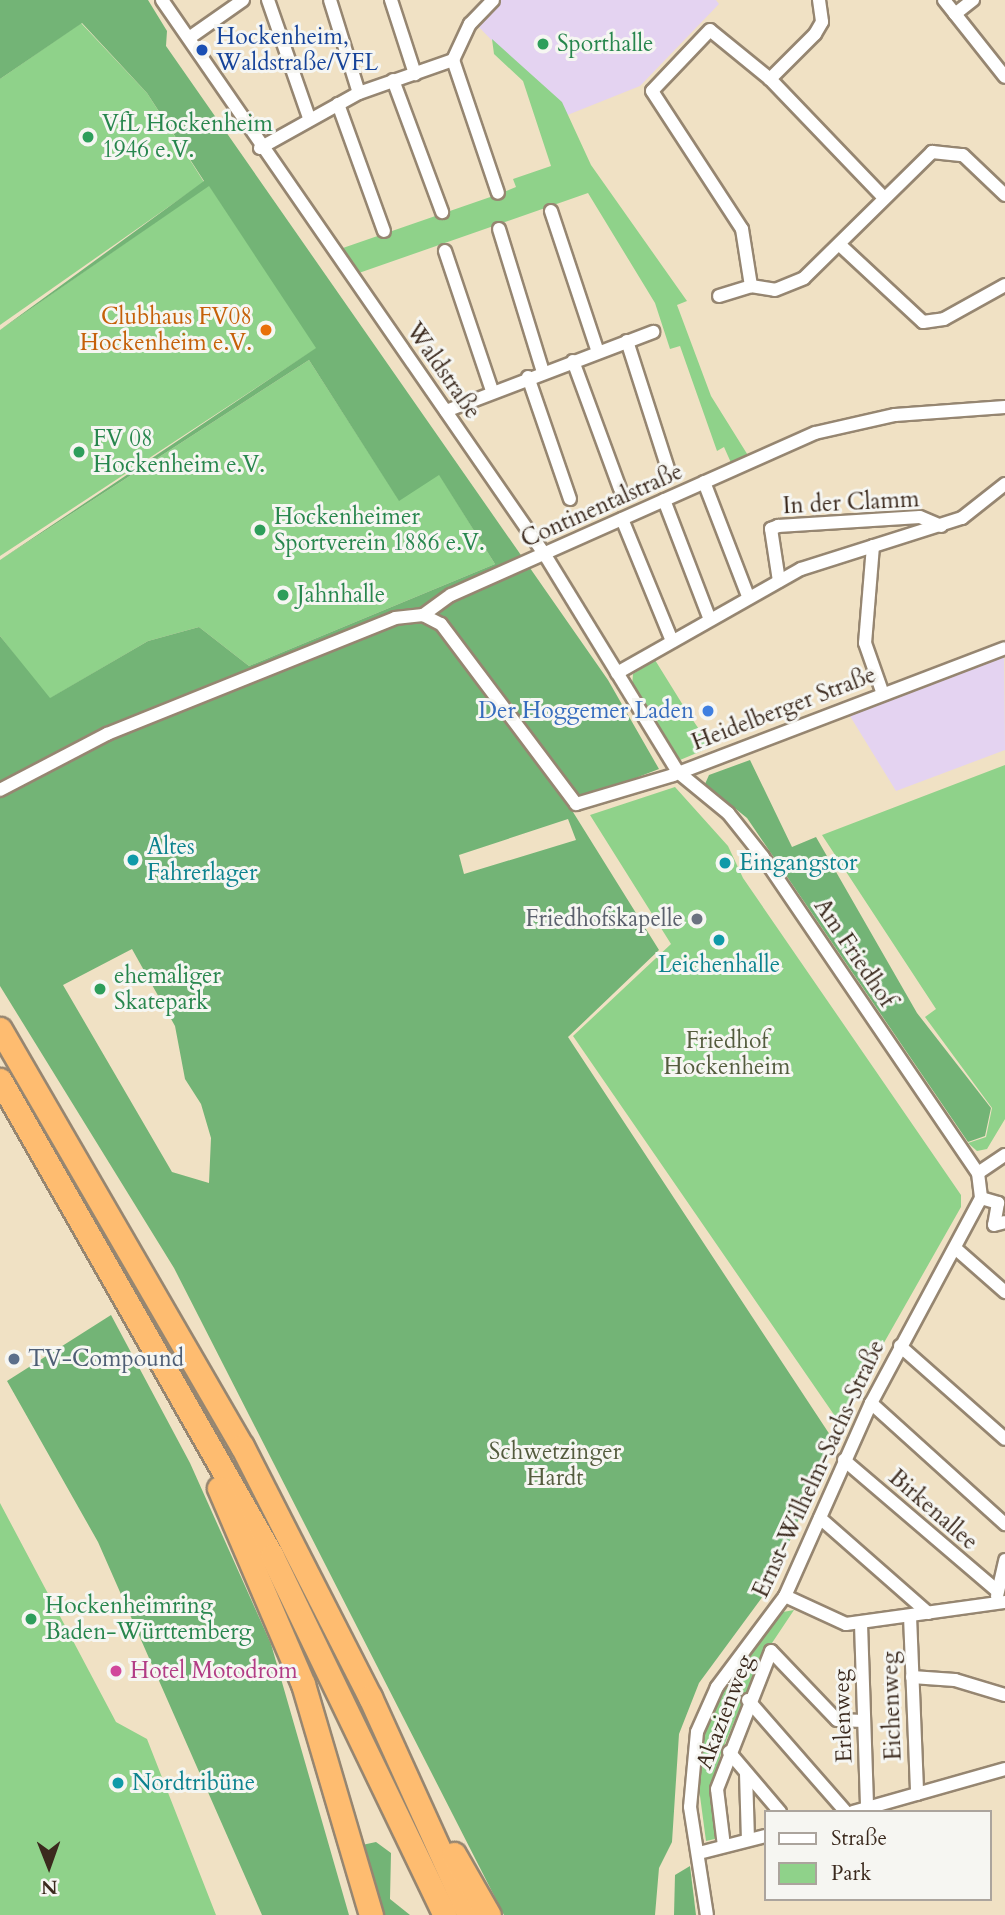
<!DOCTYPE html>
<html>
<head>
<meta charset="utf-8">
<style>
	body { margin:0 }
	#map { position:relative; width:1005px; height:1915px; overflow:hidden; background:#f0e1c4; font-family:Cardo,serif }
	div>[style] { position:absolute }
	.built>* { inset:0; background:#e4d3f1 }
	.green>* { inset:0; background:#8fd28a }
	.forest>* { inset:0; background:#73b476 }
	.roads { filter:drop-shadow(2px 0 #968671) drop-shadow(-2px 0 #968671) drop-shadow(0 2px #968671) drop-shadow(0 -2px #968671) }
	.street>* { height:12px; margin:-6px; padding:0 6px; transform-origin:6px; border-radius:6px; background:#fff }
	.highway>* { height:23px; margin:-11.5px; padding:0 11.5px; transform-origin:11.5px; border-radius:11.5px; background:#febc70 }
	.dots>* { width:19px; height:19px; translate:-50% -50%; box-sizing:border-box; border:4px solid #f6f6f2; border-radius:50% }
	span { translate:-50% -50%; white-space:nowrap; text-align:center; line-height:1.15; -webkit-text-stroke:6px #f6f6f2; paint-order:stroke }
	.transit-label { font-size:23px; color:#164399 }
	.left { translate:0 -50%; text-align:left }
	.leisure-label { font-size:23px; color:#27864d }
	.food-label { font-size:23px; color:#c56008 }
	.right { translate:-100% -50%; text-align:right }
	.street-label { font-size:23px; color:#3b2a1e }
	.shop-label { font-size:23px; color:#366cbe }
	.culture-label { font-size:23px; color:#0d838f }
	.worship-label { font-size:23px; color:#5b616d }
	.park-label { font-size:23px; color:#545c3e }
	.service-label { font-size:23px; color:#4e5e75 }
	.hotel-label { font-size:23px; color:#b23c85 }
	.legend { position:absolute; left:764px; top:1810px; width:228px; height:91px; box-sizing:border-box; background:#f6f6f2; border:2px solid #aba49d; margin:0; padding:9px 12px; list-style:none; font-size:21px; color:#3b2a1e }
	.legend li { display:flex; align-items:center; gap:14px; height:35px }
	.legend b { width:35px; border:2px solid #aba49d }
	.north { position:absolute; left:14px; top:1831px; width:70px; height:70px; -webkit-text-stroke:5px #f6f6f2; paint-order:stroke; rotate:179deg; font-size:19px; font-weight:700; line-height:28px; text-align:center; color:#3b2a1e }
	.north::after { content:''; display:block; margin:auto; width:24px; height:32px; background:#3b2a1e; clip-path:polygon(50% 0,100% 100%,50% 72%,0 100%) }
</style>
</head>
<body>
<div id="map">
	<div class="built">
		<i style="clip-path:polygon(499px 0,716px 0,719px 4px,640px 86px,565px 116px,476px 24px)"></i>
		<i style="clip-path:polygon(1004px 656px,1005px 750px,896px 791px,850px 716px)"></i>
	</div>
	<div class="green">
		<i style="clip-path:polygon(81px 23px,147px 93px,204px 182px,0 325px,0 79px)"></i>
		<i style="clip-path:polygon(492px 39px,562px 102px,591px 165px,687px 301px,677px 305px,711px 396px,749px 457px,732px 465px,724px 447px,717px 451px,680px 346px,670px 349px,655px 303px,588px 193px,356px 274px,340px 249px,499px 194px,516px 187px,513px 179px,551px 166px,523px 81px,494px 54px)"></i>
		<i style="clip-path:polygon(209px 185px,317px 348px,0 556px,0 330px)"></i>
		<i style="clip-path:polygon(309px 360px,399px 500px,439px 474px,495px 564px,249px 666px,199px 627px,148px 641px,49px 699px,0 636px,0 560px)"></i>
		<i style="clip-path:polygon(655px 660px,686px 710px,711px 747px,680px 760px,632px 686px,633px 674px)"></i>
		<i style="clip-path:polygon(1005px 765px,1005px 1119px,987px 1149px,977px 1151px,968px 1143px,986px 1137px,992px 1108px,925px 1017px,936px 1009px,822px 835px)"></i>
		<i style="clip-path:polygon(675px 787px,728px 846px,743px 878px,961px 1195px,961px 1207px,839px 1422px,573px 1036px,671px 944px,590px 815px)"></i>
		<i style="clip-path:polygon(0 1503px,116px 1722px,147px 1739px,216px 1915px,0 1915px)"></i>
		<i style="clip-path:polygon(794px 1610px,760px 1661px,721px 1753px,713px 1788px,719px 1838px,706px 1841px,698px 1781px,704px 1736px,723px 1689px,783px 1612px)"></i>
	</div>
	<div class="forest">
		<i style="clip-path:polygon(evenodd,0 0,148px 0,167px 31px,166px 46px,608px 680px,659px 769px,568px 804px,659px 950px,568px 1037px,832px 1438px,772px 1584px,699px 1683px,679px 1734px,672px 1842px,659px 1868px,655px 1915px,504px 1915px,174px 1268px,0 986px,0 636px,50px 698px,148px 641px,199px 627px,249px 666px,495px 564px,439px 475px,399px 501px,309px 360px,0 560px,316px 348px,209px 186px,0 330px,204px 181px,147px 93px,82px 23px,0 79px,0 0,568px 819px,576px 840px,464px 874px,459px 855px,568px 819px,0 0,132px 949px,175px 1026px,185px 1079px,201px 1104px,211px 1138px,209px 1183px,172px 1172px,63px 985px,132px 949px)"></i>
		<i style="clip-path:polygon(750px 760px,792px 847px,816px 837px,917px 1013px,991px 1108px,985px 1136px,968px 1142px,747px 818px,705px 784px,709px 775px)"></i>
		<i style="clip-path:polygon(111px 1315px,190px 1463px,271px 1644px,349px 1915px,262px 1915px,98px 1542px,7px 1381px)"></i>
		<i style="clip-path:polygon(376px 1842px,391px 1853px,390px 1899px,410px 1915px,381px 1915px,362px 1845px)"></i>
		<i style="clip-path:polygon(690px 1866px,696px 1915px,674px 1915px,675px 1875px)"></i>
	</div>
	<div class="roads">
		<div class="street">
			<i style="left:162px;top:0;width:674px;rotate:55.39deg"></i>
			<i style="left:545px;top:555px;width:255px;rotate:58.5deg"></i>
			<i style="left:678px;top:772px;width:65px;rotate:39.4deg"></i>
			<i style="left:728px;top:813px;width:56px;rotate:51.5deg"></i>
			<i style="left:763px;top:857px;width:382px;rotate:55.8deg"></i>
			<i style="left:978px;top:1173px;width:25px;rotate:83deg"></i>
			<i style="left:981px;top:1198px;width:233px;rotate:118.2deg"></i>
			<i style="left:871px;top:1403px;width:211px;rotate:114deg"></i>
			<i style="left:785px;top:1596px;width:114px;rotate:126.8deg"></i>
			<i style="left:717px;top:1687px;width:49px;rotate:114deg"></i>
			<i style="left:697px;top:1732px;width:75px;rotate:95.3deg"></i>
			<i style="left:690px;top:1807px;width:109px;rotate:81.1deg"></i>
			<i style="left:268px;top:0;width:125px;rotate:70.8deg"></i>
			<i style="left:330px;top:0;width:97px;rotate:72.7deg"></i>
			<i style="left:391px;top:0;width:78px;rotate:72deg"></i>
			<i style="left:819px;top:0;width:22px;rotate:82deg"></i>
			<i style="left:822px;top:22px;width:14px;rotate:120deg"></i>
			<i style="left:815px;top:34px;width:64px;rotate:135deg"></i>
			<i style="left:770px;top:79px;width:77px;rotate:-140.8deg"></i>
			<i style="left:710px;top:30px;width:84px;rotate:133.6deg"></i>
			<i style="left:652px;top:91px;width:165px;rotate:56.9deg"></i>
			<i style="left:742px;top:229px;width:58px;rotate:81deg"></i>
			<i style="left:751px;top:286px;width:24px;rotate:9deg"></i>
			<i style="left:775px;top:290px;width:31px;rotate:-22deg"></i>
			<i style="left:804px;top:278px;width:180px;rotate:-44.5deg"></i>
			<i style="left:932px;top:152px;width:31px;rotate:6deg"></i>
			<i style="left:963px;top:155px;width:58px;rotate:43.6deg"></i>
			<i style="left:944px;top:0;width:98px;rotate:51.6deg"></i>
			<i style="left:955px;top:14px;width:23px;rotate:-38deg"></i>
			<i style="left:189px;top:38px;width:66px;rotate:-35.1deg"></i>
			<i style="left:453px;top:60px;width:140px;rotate:71.3deg"></i>
			<i style="left:770px;top:79px;width:163px;rotate:46.2deg"></i>
			<i style="left:393px;top:80px;width:141px;rotate:69.6deg"></i>
			<i style="left:338px;top:104px;width:135px;rotate:70.1deg"></i>
			<i style="left:260px;top:148px;width:113px;rotate:-29.1deg"></i>
			<i style="left:359px;top:93px;width:100px;rotate:-19.3deg"></i>
			<i style="left:453px;top:60px;width:40px;rotate:-65deg"></i>
			<i style="left:470px;top:24px;width:33px;rotate:-46deg"></i>
			<i style="left:551px;top:211px;width:149px;rotate:71.6deg"></i>
			<i style="left:499px;top:229px;width:150px;rotate:72.9deg"></i>
			<i style="left:840px;top:245px;width:113px;rotate:42.9deg"></i>
			<i style="left:923px;top:322px;width:21px;rotate:-8deg"></i>
			<i style="left:944px;top:319px;width:70px;rotate:-29.1deg"></i>
			<i style="left:445px;top:251px;width:148px;rotate:71.4deg"></i>
			<i style="left:719px;top:296px;width:34px;rotate:-17deg"></i>
			<i style="left:627px;top:341px;width:134px;rotate:72.2deg"></i>
			<i style="left:573px;top:361px;width:136px;rotate:69.8deg"></i>
			<i style="left:528px;top:377px;width:129px;rotate:71deg"></i>
			<i style="left:446px;top:411px;width:222px;rotate:-20.9deg"></i>
			<i style="left:704px;top:482px;width:122px;rotate:68.9deg"></i>
			<i style="left:664px;top:500px;width:125px;rotate:69deg"></i>
			<i style="left:622px;top:519px;width:132px;rotate:67.7deg"></i>
			<i style="left:873px;top:546px;width:97px;rotate:94.7deg"></i>
			<i style="left:865px;top:643px;width:54px;rotate:70.6deg"></i>
			<i style="left:779px;top:581px;width:53px;rotate:-98.7deg"></i>
			<i style="left:771px;top:529px;width:8px;rotate:-23deg"></i>
			<i style="left:778px;top:526px;width:142px;rotate:-3.6deg"></i>
			<i style="left:920px;top:517px;width:23px;rotate:23deg"></i>
			<i style="left:423px;top:615px;width:20px;rotate:27deg"></i>
			<i style="left:441px;top:624px;width:225px;rotate:53.1deg"></i>
			<i style="left:576px;top:804px;width:101px;rotate:-16.6deg"></i>
			<i style="left:673px;top:775px;width:355px;rotate:-20.9deg"></i>
			<i style="left:617px;top:673px;width:211px;rotate:-29.5deg"></i>
			<i style="left:801px;top:569px;width:169px;rotate:-17.6deg"></i>
			<i style="left:962px;top:518px;width:55px;rotate:-38.3deg"></i>
			<i style="left:0;top:790px;width:121px;rotate:-27.6deg"></i>
			<i style="left:107px;top:734px;width:310px;rotate:-21.9deg"></i>
			<i style="left:395px;top:618px;width:28px;rotate:-6deg"></i>
			<i style="left:423px;top:615px;width:34px;rotate:-36deg"></i>
			<i style="left:451px;top:595px;width:398px;rotate:-24deg"></i>
			<i style="left:815px;top:433px;width:82px;rotate:-12.7deg"></i>
			<i style="left:895px;top:415px;width:110px;rotate:-4.2deg"></i>
			<i style="left:978px;top:1173px;width:32px;rotate:-34deg"></i>
			<i style="left:981px;top:1198px;width:18px;rotate:16deg"></i>
			<i style="left:998px;top:1203px;width:22px;rotate:100deg"></i>
			<i style="left:994px;top:1225px;width:11px;rotate:-15deg"></i>
			<i style="left:955px;top:1248px;width:67px;rotate:41.3deg"></i>
			<i style="left:900px;top:1346px;width:140px;rotate:41.5deg"></i>
			<i style="left:871px;top:1403px;width:181px;rotate:42.1deg"></i>
			<i style="left:844px;top:1460px;width:200px;rotate:40.5deg"></i>
			<i style="left:820px;top:1518px;width:144px;rotate:41.3deg"></i>
			<i style="left:785px;top:1596px;width:67px;rotate:24.7deg"></i>
			<i style="left:846px;top:1624px;width:161px;rotate:-7.9deg"></i>
			<i style="left:997px;top:1596px;width:37px;rotate:-77deg"></i>
			<i style="left:910px;top:1616px;width:178px;rotate:87.7deg"></i>
			<i style="left:861px;top:1624px;width:183px;rotate:88.1deg"></i>
			<i style="left:912px;top:1677px;width:43px;rotate:4deg"></i>
			<i style="left:955px;top:1680px;width:52px;rotate:16.7deg"></i>
			<i style="left:748px;top:1700px;width:149px;rotate:48.8deg"></i>
			<i style="left:729px;top:1752px;width:79px;rotate:49.6deg"></i>
			<i style="left:746px;top:1773px;width:67px;rotate:88.3deg"></i>
			<i style="left:853px;top:1812px;width:158px;rotate:-15.8deg"></i>
			<i style="left:724px;top:1846px;width:57px;rotate:-97deg"></i>
			<i style="left:717px;top:1789px;width:148px;rotate:-68.6deg"></i>
			<i style="left:771px;top:1651px;width:95px;rotate:46.3deg"></i>
			<i style="left:837px;top:1720px;width:27px;rotate:2deg"></i>
			<i style="left:699px;top:1853px;width:68px;rotate:-14.4deg"></i>
		</div>
		<div class="highway">
			<i style="left:0;top:1029px;width:482px;rotate:59.9deg"></i>
			<i style="left:242px;top:1446px;width:282px;rotate:63deg"></i>
			<i style="left:370px;top:1697px;width:239px;rotate:65.6deg"></i>
			<i style="left:0;top:1080px;width:548px;rotate:60.26deg"></i>
			<i style="left:272px;top:1556px;width:399px;rotate:64.3deg"></i>
			<i style="left:219px;top:1488px;width:213px;rotate:66.8deg"></i>
			<i style="left:303px;top:1684px;width:241px;rotate:73.6deg"></i>
			<i style="left:454px;top:1854px;width:70px;rotate:60.2deg"></i>
		</div>
	</div>
	<div class="dots">
		<i style="left:543px;top:44px;background:#2e9e5b"></i>
		<i style="left:202px;top:50px;background:#1a4fb4"></i>
		<i style="left:88px;top:137px;background:#2e9e5b"></i>
		<i style="left:266px;top:330px;background:#e8710a"></i>
		<i style="left:79px;top:452px;background:#2e9e5b"></i>
		<i style="left:260px;top:530px;background:#2e9e5b"></i>
		<i style="left:283px;top:595px;background:#2e9e5b"></i>
		<i style="left:708px;top:711px;background:#3f7fe0"></i>
		<i style="left:133px;top:860px;background:#0f9aa8"></i>
		<i style="left:725px;top:863px;background:#0f9aa8"></i>
		<i style="left:697px;top:919px;background:#6b7280"></i>
		<i style="left:719px;top:940px;background:#0f9aa8"></i>
		<i style="left:100px;top:989px;background:#2e9e5b"></i>
		<i style="left:14px;top:1359px;background:#5c6f8a"></i>
		<i style="left:31px;top:1619px;background:#2e9e5b"></i>
		<i style="left:116px;top:1671px;background:#d1479c"></i>
		<i style="left:118px;top:1783px;background:#0f9aa8"></i>
	</div>
	<div class="transit-label">
		<span class="left" style="left:216px;top:50px">Hockenheim,<br>Waldstraße/VFL</span>
	</div>
	<div class="leisure-label">
		<span class="left" style="left:557px;top:44px">Sporthalle</span>
		<span class="left" style="left:102px;top:137px">VfL Hockenheim<br>1946 e.V.</span>
		<span class="left" style="left:93px;top:452px">FV 08<br>Hockenheim e.V.</span>
		<span class="left" style="left:274px;top:530px">Hockenheimer<br>Sportverein 1886 e.V.</span>
		<span class="left" style="left:297px;top:595px">Jahnhalle</span>
		<span class="left" style="left:114px;top:989px">ehemaliger<br>Skatepark</span>
		<span class="left" style="left:45px;top:1619px">Hockenheimring<br>Baden-Württemberg</span>
	</div>
	<div class="food-label">
		<span class="right" style="left:252px;top:330px">Clubhaus FV08<br>Hockenheim e.V.</span>
	</div>
	<div class="street-label">
		<span style="left:443px;top:371px;rotate:55deg">Waldstraße</span>
		<span style="left:851px;top:503px;rotate:-3deg">In der Clamm</span>
		<span style="left:602px;top:506px;rotate:-24deg">Continentalstraße</span>
		<span style="left:784px;top:709px;rotate:-21deg">Heidelberger Straße</span>
		<span style="left:854px;top:953px;rotate:56deg">Am Friedhof</span>
		<span style="left:819px;top:1469px;rotate:-65deg">Ernst-Wilhelm-Sachs-Straße</span>
		<span style="left:933px;top:1510px;rotate:41deg">Birkenallee</span>
		<span style="left:892px;top:1706px;rotate:-92deg">Eichenweg</span>
		<span style="left:725px;top:1712px;rotate:-69deg">Akazienweg</span>
		<span style="left:843px;top:1716px;rotate:-92deg">Erlenweg</span>
	</div>
	<div class="shop-label">
		<span class="right" style="left:694px;top:711px">Der Hoggemer Laden</span>
	</div>
	<div class="culture-label">
		<span class="left" style="left:147px;top:860px">Altes<br>Fahrerlager</span>
		<span class="left" style="left:739px;top:863px">Eingangstor</span>
		<span style="left:719px;top:965px">Leichenhalle</span>
		<span class="left" style="left:132px;top:1783px">Nordtribüne</span>
	</div>
	<div class="worship-label">
		<span class="right" style="left:683px;top:919px">Friedhofskapelle</span>
	</div>
	<div class="park-label">
		<span style="left:727px;top:1054px">Friedhof<br>Hockenheim</span>
		<span style="left:555px;top:1465px">Schwetzinger<br>Hardt</span>
	</div>
	<div class="service-label">
		<span class="left" style="left:28px;top:1359px">TV-Compound</span>
	</div>
	<div class="hotel-label">
		<span class="left" style="left:130px;top:1671px">Hotel Motodrom</span>
	</div>
	<ul class="legend">
	<li><b style="height:9px;background:#fff"></b>Straße</li>
	<li><b style="height:19px;background:#8fd28a"></b>Park</li>
	</ul>
	<div class="north">N</div>
</div>
</body>
</html>
